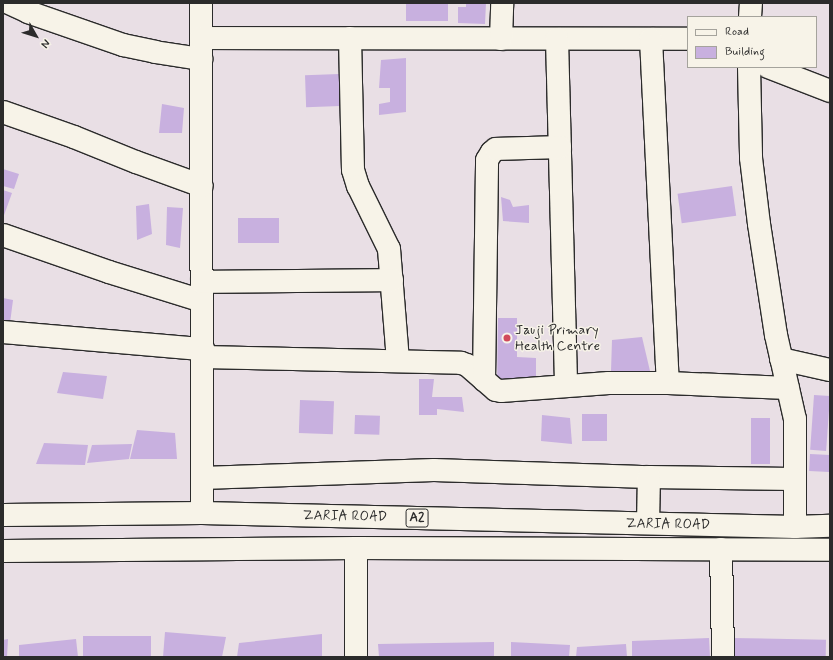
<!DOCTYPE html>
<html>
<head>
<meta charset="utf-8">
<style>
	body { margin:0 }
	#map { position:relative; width:833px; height:660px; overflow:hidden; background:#e9dfe5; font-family:Mynerve,sans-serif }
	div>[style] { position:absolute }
	.building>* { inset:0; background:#c8b0df; transform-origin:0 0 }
	.roads { filter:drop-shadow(1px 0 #2b2b2b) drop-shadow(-1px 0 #2b2b2b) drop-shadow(0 1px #2b2b2b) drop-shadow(0 -1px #2b2b2b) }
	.minor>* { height:22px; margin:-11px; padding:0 11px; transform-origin:11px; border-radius:11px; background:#f7f3e8 }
	.highway>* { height:22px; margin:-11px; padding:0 11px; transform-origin:11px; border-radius:11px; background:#f7f3e8 }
	.dots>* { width:11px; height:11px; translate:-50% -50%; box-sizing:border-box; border:2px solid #f7f3e8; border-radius:50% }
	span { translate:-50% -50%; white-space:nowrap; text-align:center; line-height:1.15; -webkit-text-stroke:3px #f7f3e8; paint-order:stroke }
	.shield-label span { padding:1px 3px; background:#f7f3e8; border:1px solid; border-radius:3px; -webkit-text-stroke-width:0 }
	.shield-label { font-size:13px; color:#2b2b2b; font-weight:700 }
	.poi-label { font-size:14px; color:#2b2b2b }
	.left { translate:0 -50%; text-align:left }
	.street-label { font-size:14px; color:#2b2b2b }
	.frame { position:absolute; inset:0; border:4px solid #2b2b2b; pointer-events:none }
	.legend { position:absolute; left:687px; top:16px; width:130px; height:52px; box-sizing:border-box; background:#f7f3e8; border:1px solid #a5a39c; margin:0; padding:5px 7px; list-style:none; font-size:12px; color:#2b2b2b }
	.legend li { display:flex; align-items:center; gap:8px; height:20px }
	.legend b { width:20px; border:1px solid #a5a39c }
	.north { position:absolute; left:16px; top:16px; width:40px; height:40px; -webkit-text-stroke:3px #f7f3e8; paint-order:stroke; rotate:129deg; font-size:11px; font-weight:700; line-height:16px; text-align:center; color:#2b2b2b }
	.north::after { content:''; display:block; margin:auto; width:14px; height:18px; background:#2b2b2b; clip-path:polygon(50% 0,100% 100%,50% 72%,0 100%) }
</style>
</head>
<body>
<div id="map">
	<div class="building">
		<i style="left:406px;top:3px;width:42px;height:18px"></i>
		<i style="clip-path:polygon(466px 3px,486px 3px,485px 24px,458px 23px,458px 7px,466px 7px)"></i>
		<i style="clip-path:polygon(406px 58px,406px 112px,379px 115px,379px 104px,390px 102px,390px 88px,379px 88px,381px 60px)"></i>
		<i style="left:339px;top:74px;width:32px;height:34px;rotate:88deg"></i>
		<i style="clip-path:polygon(162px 104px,184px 108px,182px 133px,159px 133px)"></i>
		<i style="clip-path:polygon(3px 169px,19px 174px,14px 189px,3px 186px)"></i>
		<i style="left:732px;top:186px;width:30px;height:55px;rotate:82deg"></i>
		<i style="clip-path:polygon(3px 190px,12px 193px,3px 218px)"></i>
		<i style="clip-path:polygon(501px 197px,510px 200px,513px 207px,529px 205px,529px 223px,503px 221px)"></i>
		<i style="clip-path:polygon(149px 204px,152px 234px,137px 240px,136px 206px)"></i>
		<i style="clip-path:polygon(167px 207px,183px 208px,180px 248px,166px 245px)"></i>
		<i style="left:238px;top:218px;width:41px;height:25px"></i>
		<i style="clip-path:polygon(3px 298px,13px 300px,10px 323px,3px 323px)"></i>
		<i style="clip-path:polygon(498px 318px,517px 318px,517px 357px,536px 358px,536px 388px,497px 388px)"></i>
		<i style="clip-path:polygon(642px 337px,650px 371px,611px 371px,612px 340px)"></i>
		<i style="clip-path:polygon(63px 372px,107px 376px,103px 399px,57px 393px)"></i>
		<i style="clip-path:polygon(419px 379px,434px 379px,432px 397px,462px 397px,464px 412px,437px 409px,437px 415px,419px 415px)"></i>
		<i style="left:814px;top:395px;width:16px;height:55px;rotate:4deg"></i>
		<i style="left:300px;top:400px;width:34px;height:33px;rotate:2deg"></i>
		<i style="left:582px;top:414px;width:25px;height:27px"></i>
		<i style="left:355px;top:415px;width:25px;height:19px;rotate:2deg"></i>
		<i style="clip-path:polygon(542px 415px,570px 418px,572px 444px,541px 441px)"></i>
		<i style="left:770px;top:418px;width:46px;height:19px;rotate:90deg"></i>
		<i style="clip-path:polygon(137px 430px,175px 433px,177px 459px,130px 459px)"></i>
		<i style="clip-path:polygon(44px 443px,88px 445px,85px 465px,36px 464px)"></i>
		<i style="clip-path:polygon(132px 444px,129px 459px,87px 463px,92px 445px)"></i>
		<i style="left:810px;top:454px;width:20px;height:17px;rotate:3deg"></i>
		<i style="clip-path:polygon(165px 632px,226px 637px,222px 657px,163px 657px)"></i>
		<i style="clip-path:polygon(322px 634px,322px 657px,237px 657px,239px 643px)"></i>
		<i style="left:83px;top:636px;width:68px;height:21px"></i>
		<i style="clip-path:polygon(709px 638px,710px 657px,632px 657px,632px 641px)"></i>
		<i style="left:731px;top:638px;width:95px;height:19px;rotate:1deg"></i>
		<i style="clip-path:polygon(8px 639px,7px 657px,3px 657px,3px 640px)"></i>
		<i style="clip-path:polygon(76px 639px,78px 657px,19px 657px,19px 645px)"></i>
		<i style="clip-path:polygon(494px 642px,494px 657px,379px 657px,378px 644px)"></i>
		<i style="clip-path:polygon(511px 642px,570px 645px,569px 657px,511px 657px)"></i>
		<i style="clip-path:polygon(626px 644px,627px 657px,576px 657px,577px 647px)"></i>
	</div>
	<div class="roads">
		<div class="minor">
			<i style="left:9px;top:3px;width:21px;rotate:25deg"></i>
			<i style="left:28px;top:12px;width:101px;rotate:19.2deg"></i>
			<i style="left:123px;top:45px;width:33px;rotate:12deg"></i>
			<i style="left:155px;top:52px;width:47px;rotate:8.7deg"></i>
			<i style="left:201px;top:3px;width:510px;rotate:89.89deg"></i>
			<i style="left:750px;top:17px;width:14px;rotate:-86deg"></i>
			<i style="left:201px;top:38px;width:487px;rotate:0.1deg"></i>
			<i style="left:350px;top:38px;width:132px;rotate:88.7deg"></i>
			<i style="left:353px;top:170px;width:17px;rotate:73deg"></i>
			<i style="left:358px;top:186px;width:70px;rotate:63.8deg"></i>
			<i style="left:389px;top:249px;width:112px;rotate:85.4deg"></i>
			<i style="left:501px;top:39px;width:36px;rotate:-88deg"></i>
			<i style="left:557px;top:39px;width:347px;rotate:88.5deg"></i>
			<i style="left:651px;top:39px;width:344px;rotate:87.2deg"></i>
			<i style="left:749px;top:67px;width:91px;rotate:88.7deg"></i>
			<i style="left:751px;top:158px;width:66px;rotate:83.1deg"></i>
			<i style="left:759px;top:224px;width:112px;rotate:81.3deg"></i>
			<i style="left:776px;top:335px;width:86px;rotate:77.3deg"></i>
			<i style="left:795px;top:419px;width:108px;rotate:90deg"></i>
			<i style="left:768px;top:67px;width:66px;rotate:21.2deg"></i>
			<i style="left:3px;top:112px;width:75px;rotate:19.4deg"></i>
			<i style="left:74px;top:137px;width:67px;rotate:22deg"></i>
			<i style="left:136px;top:162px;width:70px;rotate:20deg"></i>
			<i style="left:3px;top:235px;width:112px;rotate:19.2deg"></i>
			<i style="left:109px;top:272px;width:97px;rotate:17.3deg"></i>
			<i style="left:202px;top:282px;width:190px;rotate:-0.6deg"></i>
			<i style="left:3px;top:332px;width:201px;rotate:4.9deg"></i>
			<i style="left:203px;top:357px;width:258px;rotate:1.3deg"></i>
			<i style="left:461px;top:363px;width:6px;rotate:18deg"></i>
			<i style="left:467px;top:365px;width:38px;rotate:41deg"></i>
			<i style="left:496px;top:390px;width:5px;rotate:11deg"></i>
			<i style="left:501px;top:391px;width:108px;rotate:-4.2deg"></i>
			<i style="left:609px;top:383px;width:59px"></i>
			<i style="left:668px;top:383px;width:120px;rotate:2.4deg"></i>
			<i style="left:781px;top:359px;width:50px;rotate:12.7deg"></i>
			<i style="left:484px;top:380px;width:220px;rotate:-89.2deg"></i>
			<i style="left:487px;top:160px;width:9px;rotate:-58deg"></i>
			<i style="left:492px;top:152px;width:5px;rotate:-37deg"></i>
			<i style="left:496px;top:149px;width:64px;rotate:-1.8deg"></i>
			<i style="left:202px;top:478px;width:232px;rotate:-2deg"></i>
			<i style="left:434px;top:470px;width:215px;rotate:1.9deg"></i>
			<i style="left:649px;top:477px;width:145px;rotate:0.8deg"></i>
			<i style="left:648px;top:523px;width:46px;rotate:-88.8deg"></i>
			<i style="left:721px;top:549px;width:108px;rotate:88.9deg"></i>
			<i style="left:356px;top:657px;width:109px;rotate:-90deg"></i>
		</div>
		<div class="highway">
			<i style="left:3px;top:515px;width:199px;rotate:-0.6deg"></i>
			<i style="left:202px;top:513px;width:593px;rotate:1.35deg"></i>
			<i style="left:795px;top:527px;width:35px;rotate:-2deg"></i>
			<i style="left:3px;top:551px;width:353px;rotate:-0.5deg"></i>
			<i style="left:356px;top:548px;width:474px;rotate:0.2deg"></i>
		</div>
	</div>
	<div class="dots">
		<i style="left:507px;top:338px;background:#d1495b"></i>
	</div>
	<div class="shield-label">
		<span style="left:417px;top:518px">A2</span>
	</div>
	<div class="poi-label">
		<span class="left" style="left:515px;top:338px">Jauji Primary<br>Health Centre</span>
	</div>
	<div class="street-label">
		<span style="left:345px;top:516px;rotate:1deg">ZARIA ROAD</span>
		<span style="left:668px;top:524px;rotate:1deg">ZARIA ROAD</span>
	</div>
	<div class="frame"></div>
	<ul class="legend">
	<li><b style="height:5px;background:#f7f3e8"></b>Road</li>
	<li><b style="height:11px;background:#c8b0df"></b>Building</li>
	</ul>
	<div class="north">N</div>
</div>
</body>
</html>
